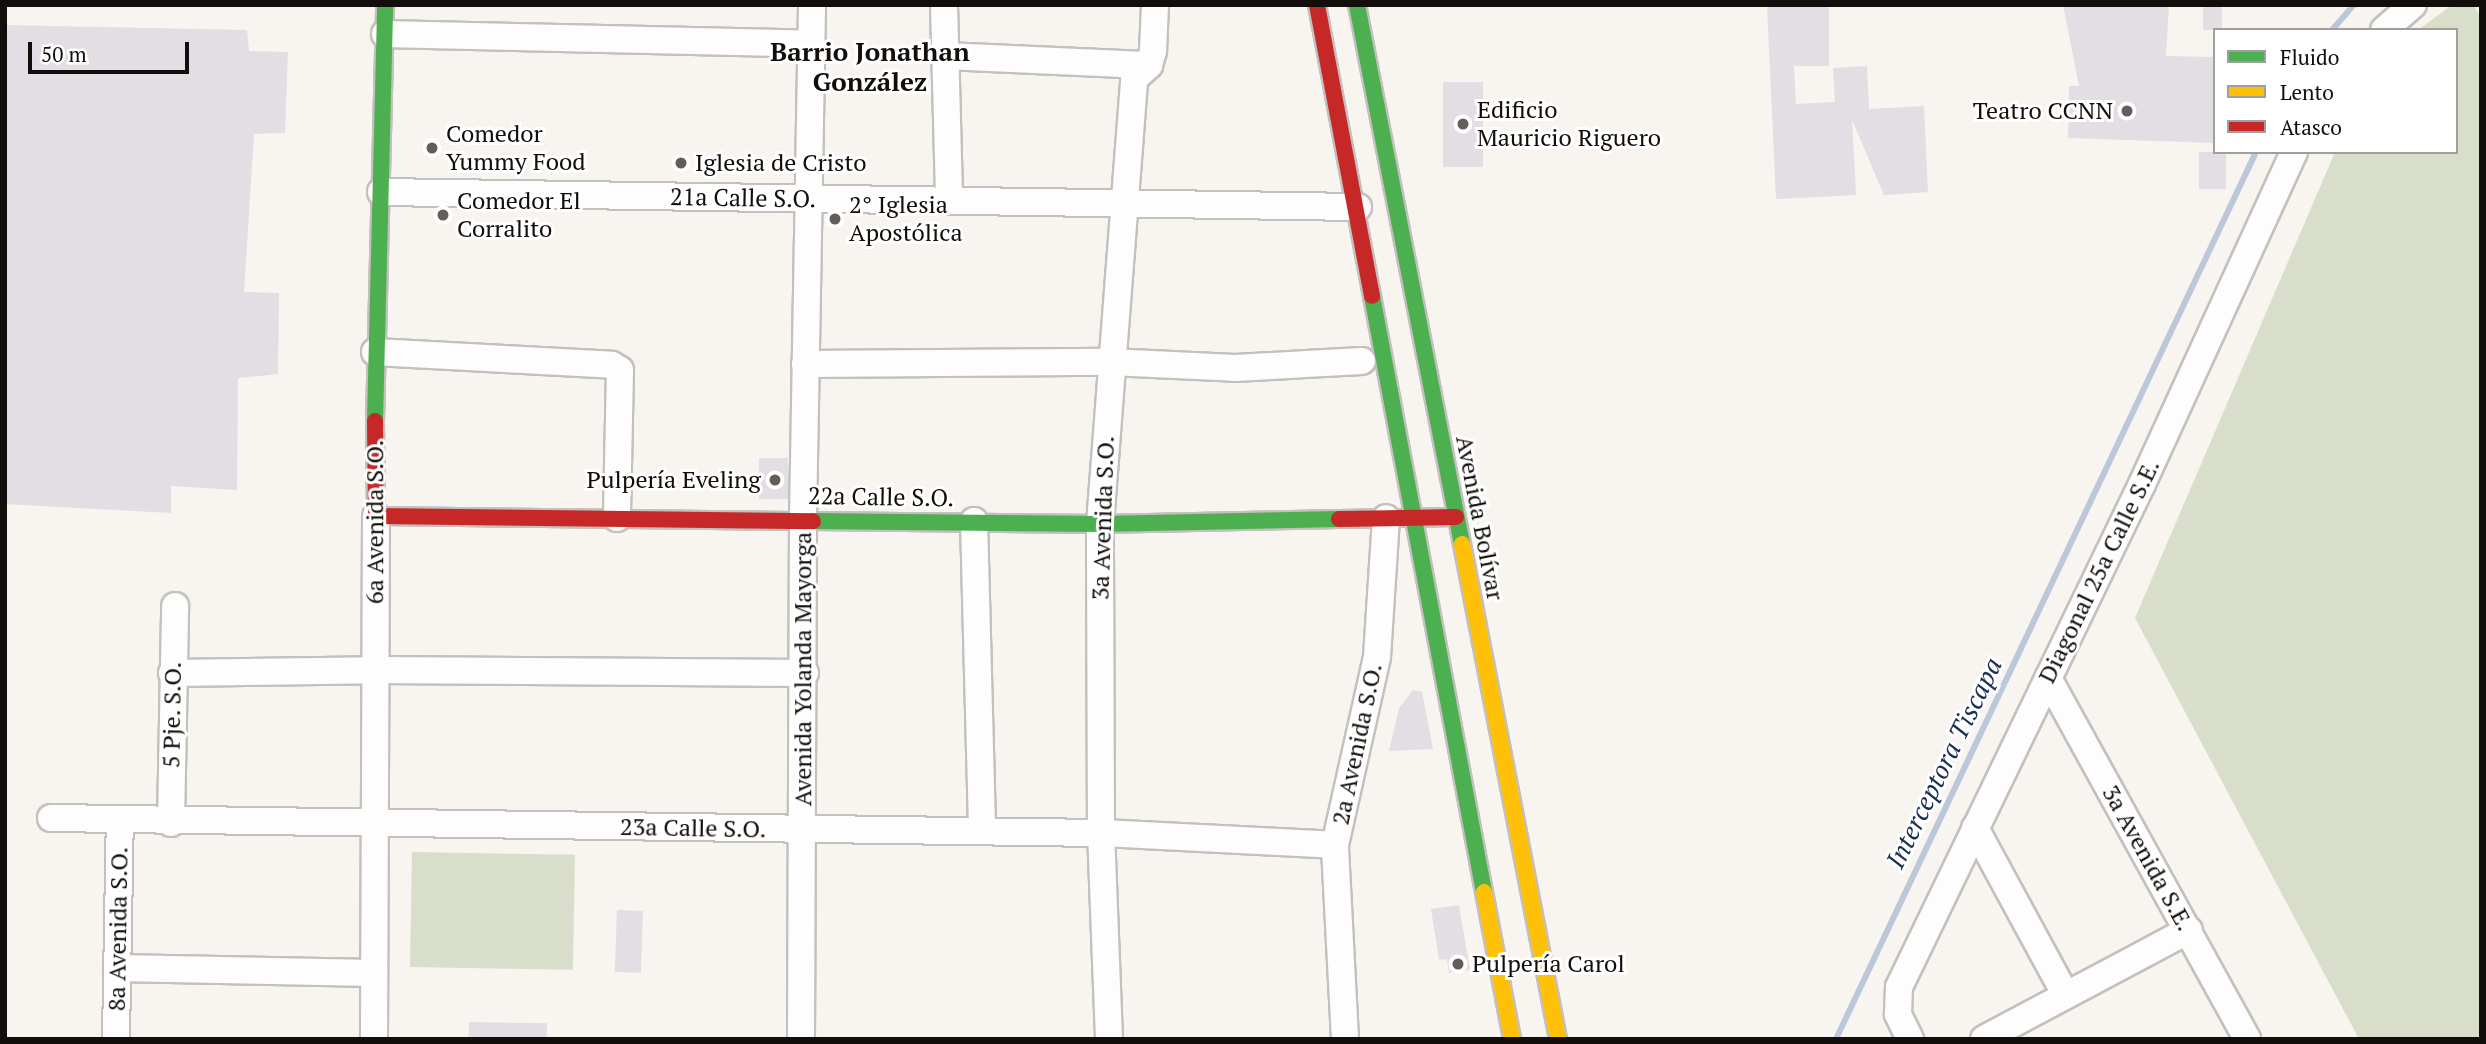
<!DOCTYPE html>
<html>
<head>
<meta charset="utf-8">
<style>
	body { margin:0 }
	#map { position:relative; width:2486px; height:1044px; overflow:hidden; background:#f8f4f0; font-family:"PT Serif",serif }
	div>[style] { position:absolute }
	.green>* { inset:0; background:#d9decb; transform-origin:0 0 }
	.stream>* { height:6px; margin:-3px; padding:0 3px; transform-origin:3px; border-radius:3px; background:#bcc7da }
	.building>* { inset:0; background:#e2dee3; transform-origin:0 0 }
	.roads { filter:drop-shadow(2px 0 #c3c0bd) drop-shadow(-2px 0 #c3c0bd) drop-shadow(0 2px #c3c0bd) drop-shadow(0 -2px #c3c0bd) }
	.street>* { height:26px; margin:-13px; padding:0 13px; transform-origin:13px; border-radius:13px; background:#fefdfd }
	.fast>* { height:16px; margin:-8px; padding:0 8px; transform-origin:8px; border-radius:8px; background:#4caf50 }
	.slow>* { height:16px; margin:-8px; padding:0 8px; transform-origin:8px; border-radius:8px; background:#ffc107 }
	.jam>* { height:16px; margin:-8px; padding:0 8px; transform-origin:8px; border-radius:8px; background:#c62828 }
	.dots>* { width:19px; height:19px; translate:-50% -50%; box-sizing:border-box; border:4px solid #fff; border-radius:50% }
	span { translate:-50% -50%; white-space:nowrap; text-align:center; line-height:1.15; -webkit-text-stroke:6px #fff; paint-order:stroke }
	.poi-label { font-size:24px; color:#110e0b }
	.left { translate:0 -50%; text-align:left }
	.right { translate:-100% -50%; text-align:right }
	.street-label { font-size:24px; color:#110e0b }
	.neighbourhood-label { font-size:26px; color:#110e0b; font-weight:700 }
	.water-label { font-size:26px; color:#1b3057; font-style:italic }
	.frame { position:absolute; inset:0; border:7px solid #110e0b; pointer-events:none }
	.legend { position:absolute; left:2213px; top:28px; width:245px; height:126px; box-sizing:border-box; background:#fff; border:2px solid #a09f9d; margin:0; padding:9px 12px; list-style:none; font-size:21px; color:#110e0b }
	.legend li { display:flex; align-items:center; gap:14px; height:35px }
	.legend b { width:35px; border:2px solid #a09f9d }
	.scale { position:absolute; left:28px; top:42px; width:161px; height:32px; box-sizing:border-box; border:4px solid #110e0b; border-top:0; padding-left:9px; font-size:21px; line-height:24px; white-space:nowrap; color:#110e0b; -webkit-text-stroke:5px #fff; paint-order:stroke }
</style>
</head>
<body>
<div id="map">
	<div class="green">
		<i style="clip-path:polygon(2452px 5px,2474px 5px,2481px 19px,2481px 1039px,2359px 1039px,2135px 618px,2335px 152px,2456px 152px,2456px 30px,2418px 30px)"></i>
		<i style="left:412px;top:852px;width:163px;height:115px;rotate:1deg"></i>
	</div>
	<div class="stream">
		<i style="left:2332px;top:30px;width:33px;rotate:-49deg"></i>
		<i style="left:1836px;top:1039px;width:981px;rotate:-64.66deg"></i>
	</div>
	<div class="building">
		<i style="clip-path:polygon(1767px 5px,1829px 5px,1829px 66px,1794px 66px,1796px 104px,1835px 102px,1833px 68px,1867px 66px,1869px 109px,1924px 106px,1928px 192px,1884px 195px,1852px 120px,1856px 195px,1776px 199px)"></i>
		<i style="clip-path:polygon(2063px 5px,2169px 5px,2166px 56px,2215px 57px,2215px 143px,2068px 138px,2069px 86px,2079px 86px)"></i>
		<i style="left:2203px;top:5px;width:19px;height:25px"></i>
		<i style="clip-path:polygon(5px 25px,247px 30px,249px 51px,288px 52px,285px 133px,254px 134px,244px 292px,279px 293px,278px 374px,238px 378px,237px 490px,171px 486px,171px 513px,5px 504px)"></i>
		<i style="left:1443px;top:82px;width:40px;height:85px"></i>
		<i style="left:2199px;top:152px;width:27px;height:37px"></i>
		<i style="left:759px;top:458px;width:29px;height:41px"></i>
		<i style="clip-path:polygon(1413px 690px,1422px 692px,1433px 749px,1389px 751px,1399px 708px)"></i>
		<i style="clip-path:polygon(1459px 905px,1470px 970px,1449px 973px,1447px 959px,1439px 960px,1431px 909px)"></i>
		<i style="left:617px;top:910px;width:26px;height:62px;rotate:2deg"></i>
		<i style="left:469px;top:1022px;width:78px;height:17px;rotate:1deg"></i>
	</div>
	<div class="roads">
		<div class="street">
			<i style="left:944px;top:5px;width:196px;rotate:88.5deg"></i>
			<i style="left:2384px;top:30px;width:38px;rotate:-41deg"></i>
			<i style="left:385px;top:34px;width:427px;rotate:1.3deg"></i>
			<i style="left:947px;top:56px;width:202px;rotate:2.6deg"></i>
			<i style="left:381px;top:192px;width:977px;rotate:0.88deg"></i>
			<i style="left:375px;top:352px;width:237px;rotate:3.1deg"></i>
			<i style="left:612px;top:365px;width:9px;rotate:32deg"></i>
			<i style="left:620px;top:370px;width:148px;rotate:91.2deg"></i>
			<i style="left:805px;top:364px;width:305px;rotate:-0.4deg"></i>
			<i style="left:1110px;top:362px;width:125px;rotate:2.7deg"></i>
			<i style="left:1235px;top:368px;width:127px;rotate:-3.2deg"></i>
			<i style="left:974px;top:521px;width:310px;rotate:88.5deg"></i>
			<i style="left:172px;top:673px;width:203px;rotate:-0.8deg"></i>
			<i style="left:375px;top:670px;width:430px;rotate:0.4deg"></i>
			<i style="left:2048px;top:678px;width:412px;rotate:61.1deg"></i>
			<i style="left:51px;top:818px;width:1050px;rotate:0.82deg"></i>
			<i style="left:1101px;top:833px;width:234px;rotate:2.9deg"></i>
			<i style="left:171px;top:823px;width:217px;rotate:-88.9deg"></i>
			<i style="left:1975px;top:828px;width:189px;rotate:61.5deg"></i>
			<i style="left:117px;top:968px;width:257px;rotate:1.1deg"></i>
			<i style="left:116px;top:1039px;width:219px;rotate:-89deg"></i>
			<i style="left:374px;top:1039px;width:523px;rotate:-89.78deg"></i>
			<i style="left:801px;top:1039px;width:521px;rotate:-89.78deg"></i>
			<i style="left:803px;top:518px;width:513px;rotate:-88.99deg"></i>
			<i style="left:1109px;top:1039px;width:206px;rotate:-92.2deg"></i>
			<i style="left:1101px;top:833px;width:309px;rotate:-90.2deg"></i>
			<i style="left:1100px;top:524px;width:446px;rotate:-85.6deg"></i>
			<i style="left:1134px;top:79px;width:21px;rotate:-43deg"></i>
			<i style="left:1149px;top:65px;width:15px;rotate:-74deg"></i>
			<i style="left:1153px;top:51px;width:46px;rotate:-87.5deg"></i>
			<i style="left:1345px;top:1039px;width:194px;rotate:-93deg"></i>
			<i style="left:1335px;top:845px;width:193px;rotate:-77.4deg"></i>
			<i style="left:1377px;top:657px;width:139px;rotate:-86.3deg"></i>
			<i style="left:1910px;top:1039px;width:28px;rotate:-116deg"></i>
			<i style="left:1898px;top:1014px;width:27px;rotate:-88deg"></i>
			<i style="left:1899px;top:987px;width:559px;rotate:-64.21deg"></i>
			<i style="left:2142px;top:484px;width:365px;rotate:-65.4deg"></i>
			<i style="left:1984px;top:1039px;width:232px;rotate:-28deg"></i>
		</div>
		<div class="fast">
			<i style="left:1357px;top:5px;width:549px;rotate:78.98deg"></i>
			<i style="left:1372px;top:296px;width:606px;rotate:79.36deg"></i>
			<i style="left:375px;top:421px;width:416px;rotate:-88.6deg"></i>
			<i style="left:813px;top:521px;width:287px;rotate:0.6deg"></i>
			<i style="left:1100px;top:524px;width:239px;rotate:-1.2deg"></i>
		</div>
		<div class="slow">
			<i style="left:1462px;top:544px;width:504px;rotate:79.02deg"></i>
			<i style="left:1484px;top:892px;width:150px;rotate:79.2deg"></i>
		</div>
		<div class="jam">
			<i style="left:1317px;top:5px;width:296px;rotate:79.3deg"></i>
			<i style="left:375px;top:421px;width:95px;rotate:89.4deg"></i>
			<i style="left:376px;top:516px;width:437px;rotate:0.7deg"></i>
			<i style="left:1339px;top:519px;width:117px;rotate:-1deg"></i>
		</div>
	</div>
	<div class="dots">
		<i style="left:2127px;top:111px;background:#625e5b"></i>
		<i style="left:1463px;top:124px;background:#625e5b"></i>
		<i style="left:432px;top:148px;background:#625e5b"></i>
		<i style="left:681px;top:163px;background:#625e5b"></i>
		<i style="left:443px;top:215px;background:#625e5b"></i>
		<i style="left:835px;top:219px;background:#625e5b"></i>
		<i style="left:775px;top:480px;background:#625e5b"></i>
		<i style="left:1458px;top:964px;background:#625e5b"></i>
	</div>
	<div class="poi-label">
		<span class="left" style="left:1477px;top:124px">Edificio<br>Mauricio Riguero</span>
		<span class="right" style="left:2113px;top:111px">Teatro CCNN</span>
		<span class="left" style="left:446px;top:148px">Comedor<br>Yummy Food</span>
		<span class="left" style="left:695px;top:163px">Iglesia de Cristo</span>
		<span class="left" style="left:457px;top:215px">Comedor El<br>Corralito</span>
		<span class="left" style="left:849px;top:219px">2° Iglesia<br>Apostólica</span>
		<span class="right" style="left:761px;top:480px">Pulpería Eveling</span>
		<span class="left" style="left:1472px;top:964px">Pulpería Carol</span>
	</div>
	<div class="street-label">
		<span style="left:743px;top:198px;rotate:1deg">21a Calle S.O.</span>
		<span style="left:881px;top:497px;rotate:1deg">22a Calle S.O.</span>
		<span style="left:1103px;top:518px;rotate:-88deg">3a Avenida S.O.</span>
		<span style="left:1480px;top:518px;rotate:79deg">Avenida Bolívar</span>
		<span style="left:375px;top:522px;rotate:-90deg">6a Avenida S.O.</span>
		<span style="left:2099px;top:571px;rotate:-64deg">Diagonal 25a Calle S.E.</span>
		<span style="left:803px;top:669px;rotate:-90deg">Avenida Yolanda Mayorga</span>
		<span style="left:172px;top:715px;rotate:-89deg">5 Pje. S.O.</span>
		<span style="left:1357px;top:744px;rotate:-78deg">2a Avenida S.O.</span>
		<span style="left:693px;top:828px;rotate:1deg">23a Calle S.O.</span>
		<span style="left:2148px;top:858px;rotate:61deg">3a Avenida S.E.</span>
		<span style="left:118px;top:929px;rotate:-89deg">8a Avenida S.O.</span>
	</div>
	<div class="neighbourhood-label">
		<span style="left:870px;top:67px">Barrio Jonathan<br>González</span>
	</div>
	<div class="water-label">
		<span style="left:1944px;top:763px;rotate:-64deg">Interceptora Tiscapa</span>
	</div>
	<div class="frame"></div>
	<ul class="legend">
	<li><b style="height:9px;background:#4caf50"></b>Fluido</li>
	<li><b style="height:9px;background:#ffc107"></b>Lento</li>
	<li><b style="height:9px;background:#c62828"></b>Atasco</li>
	</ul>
	<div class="scale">50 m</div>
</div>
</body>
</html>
